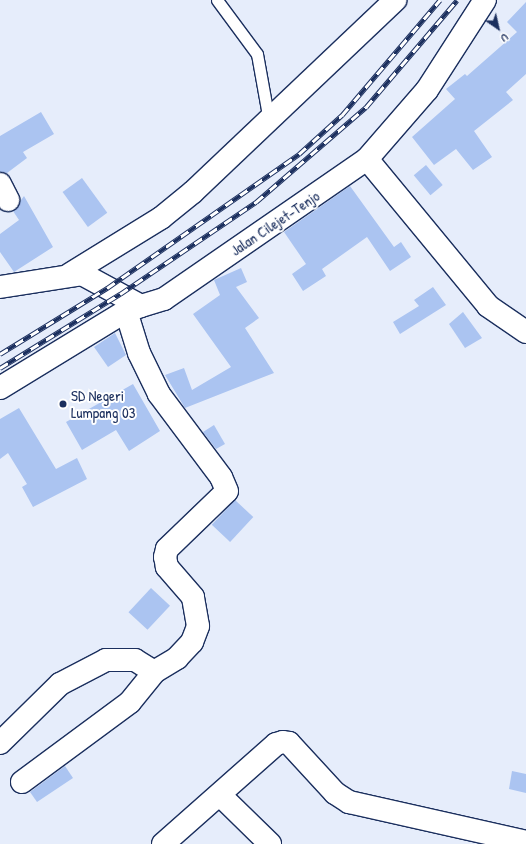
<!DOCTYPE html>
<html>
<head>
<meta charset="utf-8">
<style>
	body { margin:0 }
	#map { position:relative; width:526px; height:844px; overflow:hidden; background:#e6edfb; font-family:"Patrick Hand",sans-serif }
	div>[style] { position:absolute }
	.building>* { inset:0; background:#abc4f1; transform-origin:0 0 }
	.roads { filter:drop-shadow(1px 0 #1b2f5e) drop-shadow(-1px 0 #1b2f5e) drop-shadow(0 1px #1b2f5e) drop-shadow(0 -1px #1b2f5e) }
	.service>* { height:11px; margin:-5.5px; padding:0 5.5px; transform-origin:5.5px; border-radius:5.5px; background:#fff }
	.minor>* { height:22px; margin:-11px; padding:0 11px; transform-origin:11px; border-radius:11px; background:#fff }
	.secondary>* { height:22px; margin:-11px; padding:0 11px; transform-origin:11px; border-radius:11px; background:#fff }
	.rail>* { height:4.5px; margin-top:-2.25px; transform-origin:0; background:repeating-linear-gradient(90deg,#fff 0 9px,#1b2f5e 0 18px); box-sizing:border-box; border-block:1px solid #1b2f5e }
	.dots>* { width:11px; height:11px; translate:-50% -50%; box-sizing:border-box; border:2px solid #fff; border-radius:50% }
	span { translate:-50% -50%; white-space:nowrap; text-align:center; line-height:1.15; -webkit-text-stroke:4px #fff; paint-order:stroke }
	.street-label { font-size:15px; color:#1b2f5e }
	.poi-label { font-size:15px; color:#1b2f5e }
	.left { translate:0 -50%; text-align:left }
	.north { position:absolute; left:478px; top:8px; width:40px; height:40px; -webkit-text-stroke:3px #fff; paint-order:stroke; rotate:146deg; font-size:11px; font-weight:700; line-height:16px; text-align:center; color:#1b2f5e }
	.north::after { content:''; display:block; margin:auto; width:14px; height:18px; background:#1b2f5e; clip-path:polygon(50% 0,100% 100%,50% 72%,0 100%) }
</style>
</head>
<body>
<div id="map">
	<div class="building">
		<i style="clip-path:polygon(526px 2px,526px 74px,506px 92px,513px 100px,474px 131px,492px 157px,473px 170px,456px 149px,434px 165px,412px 137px,455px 99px,446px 89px,465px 74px,467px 76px,517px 32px,507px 22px)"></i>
		<i style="clip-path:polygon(41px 112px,54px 134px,23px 152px,27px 158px,7px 173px,0 172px,0 136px)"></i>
		<i style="left:426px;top:165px;width:26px;height:16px;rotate:50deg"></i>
		<i style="left:82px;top:178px;width:43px;height:24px;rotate:54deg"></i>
		<i style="clip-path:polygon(350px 186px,394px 247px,401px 242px,411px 257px,390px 271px,367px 237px,322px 269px,326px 276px,303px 291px,292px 274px,306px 264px,284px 232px)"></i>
		<i style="clip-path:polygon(24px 196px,53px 247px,14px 272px,0 252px,0 234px,19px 220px,13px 211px)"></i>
		<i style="clip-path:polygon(241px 268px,247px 282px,236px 287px,259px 318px,245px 328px,274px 373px,185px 408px,165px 375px,184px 368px,192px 390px,231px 367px,193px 314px,220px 295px,214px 280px)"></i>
		<i style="clip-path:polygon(433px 287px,446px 305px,400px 334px,393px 322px,419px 306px,414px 300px)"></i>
		<i style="clip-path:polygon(463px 312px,482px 338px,465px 348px,449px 324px)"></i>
		<i style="clip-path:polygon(115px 333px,126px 355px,108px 367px,94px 347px)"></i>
		<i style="clip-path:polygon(133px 384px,160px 431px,129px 451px,116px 430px,82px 450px,66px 422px)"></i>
		<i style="clip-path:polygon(19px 408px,56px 469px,77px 458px,87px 479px,33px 507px,22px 487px,27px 484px,8px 453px,0 459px,0 419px)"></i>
		<i style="clip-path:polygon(214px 425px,225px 444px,216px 449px,203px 432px)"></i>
		<i style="left:235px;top:500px;width:25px;height:34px;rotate:43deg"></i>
		<i style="left:151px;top:588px;width:26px;height:33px;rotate:43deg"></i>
		<i style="clip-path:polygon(65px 766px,73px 778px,37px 802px,30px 792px)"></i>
		<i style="clip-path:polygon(512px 771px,526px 774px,526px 793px,509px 789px)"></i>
	</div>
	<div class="roads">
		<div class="service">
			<i style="left:217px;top:0;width:67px;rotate:53.5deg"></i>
			<i style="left:257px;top:54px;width:68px;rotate:79.8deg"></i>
		</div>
		<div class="minor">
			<i style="left:367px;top:159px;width:190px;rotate:50.5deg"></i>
			<i style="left:488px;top:306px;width:46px;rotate:34.4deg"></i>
			<i style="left:0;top:184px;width:18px;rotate:63deg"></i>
			<i style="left:70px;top:274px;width:107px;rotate:-31.6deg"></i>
			<i style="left:161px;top:218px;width:41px;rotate:-39.1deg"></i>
			<i style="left:193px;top:192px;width:279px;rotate:-43.5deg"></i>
			<i style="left:0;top:388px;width:148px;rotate:-31.4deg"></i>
			<i style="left:126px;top:311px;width:13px;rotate:-18deg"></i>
			<i style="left:0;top:743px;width:84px;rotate:-44.5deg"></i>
			<i style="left:60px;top:684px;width:52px;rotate:-27.6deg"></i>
			<i style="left:106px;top:660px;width:29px"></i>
			<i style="left:135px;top:660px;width:22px;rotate:32deg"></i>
			<i style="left:22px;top:782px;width:134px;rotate:-36.5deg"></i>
			<i style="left:130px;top:702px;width:38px;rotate:-51deg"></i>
			<i style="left:154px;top:672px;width:27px;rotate:-31deg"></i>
			<i style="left:177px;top:658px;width:22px;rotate:-47deg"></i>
			<i style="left:192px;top:642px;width:17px;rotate:-69deg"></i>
			<i style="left:198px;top:626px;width:29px;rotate:-100deg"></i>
			<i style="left:193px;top:597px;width:40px;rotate:-131deg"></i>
			<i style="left:167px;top:567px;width:10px;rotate:-101deg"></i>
			<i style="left:165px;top:557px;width:8px;rotate:-76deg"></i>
			<i style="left:167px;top:549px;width:83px;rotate:-44deg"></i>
			<i style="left:227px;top:491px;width:15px;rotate:-113deg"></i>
			<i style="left:221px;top:477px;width:104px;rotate:-126.8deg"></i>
			<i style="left:159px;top:394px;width:46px;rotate:-116deg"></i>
			<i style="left:139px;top:353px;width:44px;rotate:-107.2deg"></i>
			<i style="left:220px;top:795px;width:70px;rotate:44.4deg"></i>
			<i style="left:163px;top:844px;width:151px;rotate:-41.5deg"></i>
			<i style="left:276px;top:744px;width:7px;rotate:-16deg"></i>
			<i style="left:283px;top:742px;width:6px;rotate:9deg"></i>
			<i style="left:289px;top:743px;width:68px;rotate:47.4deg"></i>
			<i style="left:335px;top:793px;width:17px;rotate:33deg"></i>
			<i style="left:349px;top:802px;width:181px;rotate:12.7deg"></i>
		</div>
		<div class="secondary">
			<i style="left:0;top:287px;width:83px;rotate:-9deg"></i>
			<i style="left:82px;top:274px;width:67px;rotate:28.5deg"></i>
			<i style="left:141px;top:306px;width:24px;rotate:-17deg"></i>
			<i style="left:164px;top:299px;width:247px;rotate:-34.6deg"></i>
			<i style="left:367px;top:159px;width:91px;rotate:-49deg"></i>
			<i style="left:427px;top:90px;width:107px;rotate:-57.2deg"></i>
		</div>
	</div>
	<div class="rail">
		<i style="left:0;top:354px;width:126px;rotate:-31.7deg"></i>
		<i style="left:107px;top:288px;width:234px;rotate:-34.9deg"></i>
		<i style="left:299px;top:154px;width:58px;rotate:-42.2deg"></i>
		<i style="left:342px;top:115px;width:151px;rotate:-49.6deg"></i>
		<i style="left:0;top:368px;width:141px;rotate:-31.7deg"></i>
		<i style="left:120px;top:294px;width:164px;rotate:-34.1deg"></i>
		<i style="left:256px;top:202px;width:145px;rotate:-40.8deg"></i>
		<i style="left:366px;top:107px;width:140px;rotate:-49.6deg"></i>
	</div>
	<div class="dots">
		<i style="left:63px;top:404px;background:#1b2f5e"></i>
	</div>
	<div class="street-label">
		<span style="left:275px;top:223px;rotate:-34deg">Jalan Cilejet–Tenjo</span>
	</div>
	<div class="poi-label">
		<span class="left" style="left:71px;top:404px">SD Negeri<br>Lumpang 03</span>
	</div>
	<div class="north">U</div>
</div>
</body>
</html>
